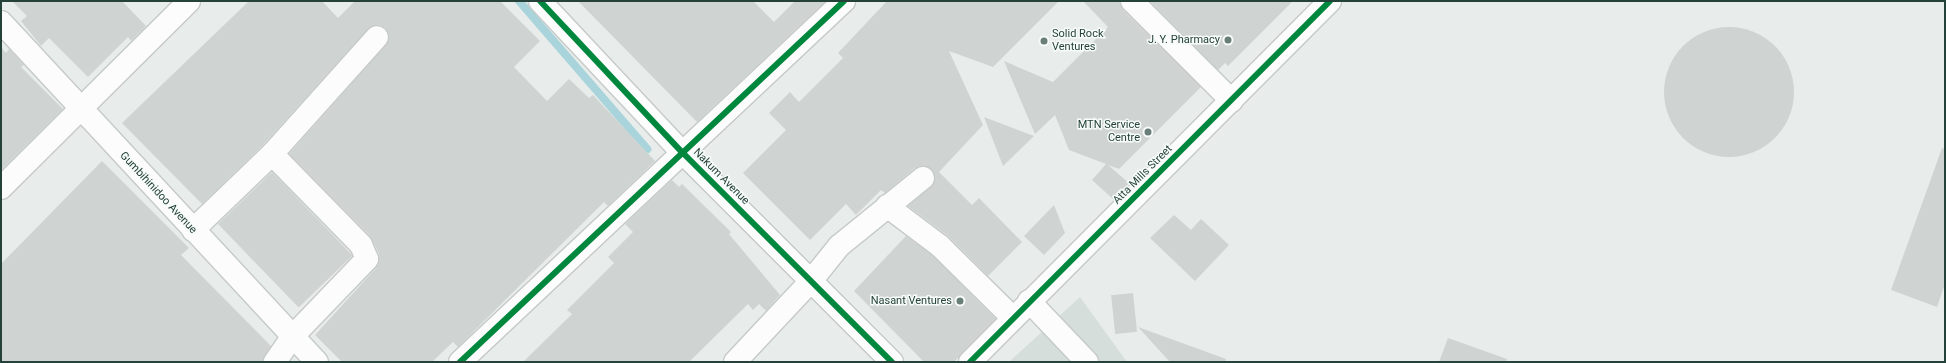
<!DOCTYPE html>
<html>
<head>
<meta charset="utf-8">
<style>
	body { margin:0 }
	#map { position:relative; width:1946px; height:363px; overflow:hidden; background:#e8edeb; font-family:Roboto,sans-serif }
	div>[style] { position:absolute }
	.built>* { inset:0; background:#d6dedb }
	.stream>* { height:8px; margin:-4px; padding:0 4px; transform-origin:4px; border-radius:4px; background:#a9d4db }
	.building>* { inset:0; background:#cfd4d2; transform-origin:0 0 }
	.round { border-radius:50% }
	.roads { filter:drop-shadow(1px 0 #c5cac8) drop-shadow(-1px 0 #c5cac8) drop-shadow(0 1px #c5cac8) drop-shadow(0 -1px #c5cac8) }
	.street>* { height:22px; margin:-11px; padding:0 11px; transform-origin:11px; border-radius:11px; background:#fcfcfc }
	.secondary>* { height:22px; margin:-11px; padding:0 11px; transform-origin:11px; border-radius:11px; background:#fcfcfc }
	.cycleway>* { height:6px; margin:-3px; padding:0 3px; transform-origin:3px; border-radius:3px; background:#00873e }
	.dots>* { width:11px; height:11px; translate:-50% -50%; box-sizing:border-box; border:2px solid #f7fbf9; border-radius:50% }
	span { translate:-50% -50%; white-space:nowrap; text-align:center; line-height:1.15; -webkit-text-stroke:3px #f7fbf9; paint-order:stroke }
	.poi-label { font-size:11px; color:#24423a }
	.left { translate:0 -50%; text-align:left }
	.right { translate:-100% -50%; text-align:right }
	.street-label { font-size:11px; color:#24423a }
	.frame { position:absolute; inset:0; border:2px solid #24423a; pointer-events:none }
</style>
</head>
<body>
<div id="map">
	<div class="built">
		<i style="clip-path:polygon(1080px 297px,1127px 362px,1009px 362px)"></i>
	</div>
	<div class="stream">
		<i style="left:519px;top:1px;width:196px;rotate:49.1deg"></i>
	</div>
	<div class="building">
		<i style="clip-path:polygon(12px 1px,122px 1px,146px 26px,131px 41px,128px 37px,88px 77px,49px 38px,41px 46px,21px 21px,27px 16px)"></i>
		<i style="clip-path:polygon(249px 1px,322px 1px,338px 18px,355px 1px,500px 1px,540px 41px,514px 67px,547px 101px,569px 79px,589px 98px,593px 95px,655px 161px,608px 206px,604px 202px,458px 347px,453px 342px,432px 362px,342px 362px,315px 335px,376px 268px,379px 254px,370px 236px,289px 154px,386px 45px,389px 39px,386px 28px,379px 25px,368px 29px,263px 145px,202px 204px,122px 123px)"></i>
		<i style="clip-path:polygon(578px 1px,753px 1px,774px 22px,795px 1px,826px 1px,697px 122px)"></i>
		<i style="clip-path:polygon(887px 1px,1059px 1px,993px 67px,949px 51px,983px 125px,939px 172px,972px 205px,979px 198px,1022px 242px,988px 276px,948px 236px,908px 206px,934px 183px,935px 176px,928px 167px,915px 168px,885px 193px,881px 190px,856px 215px,846px 204px,810px 240px,743px 173px,786px 130px,769px 113px,790px 92px,799px 102px,843px 58px,838px 53px)"></i>
		<i style="clip-path:polygon(1083px 1px,1120px 1px,1123px 10px,1201px 87px,1119px 169px,1108px 165px,1129px 183px,1114px 200px,1092px 180px,1106px 164px,1069px 150px,1055px 115px,1035px 134px,1004px 61px,1053px 82px,1108px 27px)"></i>
		<i style="clip-path:polygon(1150px 1px,1293px 1px,1228px 66px,1225px 63px,1218px 70px)"></i>
		<i class="round" style="left:1664px;top:27px;width:130px;height:130px"></i>
		<i style="clip-path:polygon(1px 47px,6px 53px,9px 49px,24px 65px,21px 67px,63px 109px,1px 170px)"></i>
		<i style="clip-path:polygon(984px 117px,1034px 136px,1003px 166px)"></i>
		<i style="clip-path:polygon(1942px 148px,1945px 149px,1945px 284px,1937px 307px,1891px 290px)"></i>
		<i style="clip-path:polygon(102px 161px,189px 248px,181px 255px,271px 346px,263px 362px,1px 362px,1px 264px)"></i>
		<i style="left:272px;top:172px;width:116px;height:75px;rotate:46deg"></i>
		<i style="clip-path:polygon(672px 180px,679px 187px,682px 184px,731px 232px,729px 234px,780px 295px,766px 311px,759px 304px,753px 310px,748px 304px,689px 362px,523px 362px,572px 314px,567px 310px,614px 263px,608px 257px,633px 232px,625px 224px)"></i>
		<i style="clip-path:polygon(1054px 205px,1065px 233px,1044px 255px,1024px 236px)"></i>
		<i style="clip-path:polygon(1174px 215px,1191px 230px,1201px 219px,1229px 245px,1195px 281px,1150px 238px)"></i>
		<i style="clip-path:polygon(906px 236px,932px 255px,996px 319px,954px 362px,924px 362px,854px 291px)"></i>
		<i style="left:1133px;top:293px;width:39px;height:22px;rotate:84deg"></i>
		<i style="clip-path:polygon(1138px 327px,1226px 359px,1225px 362px,1170px 362px)"></i>
		<i style="clip-path:polygon(1448px 338px,1507px 359px,1506px 362px,1439px 362px)"></i>
	</div>
	<div class="roads">
		<div class="street">
			<i style="left:540px;top:1px;width:207px;rotate:46.8deg"></i>
			<i style="left:682px;top:152px;width:297px;rotate:45deg"></i>
			<i style="left:1132px;top:1px;width:141px;rotate:45deg"></i>
			<i style="left:1px;top:22px;width:464px;rotate:47.1deg"></i>
			<i style="left:272px;top:154px;width:127px;rotate:45.6deg"></i>
			<i style="left:361px;top:245px;width:15px;rotate:67deg"></i>
			<i style="left:367px;top:259px;width:107px;rotate:133.9deg"></i>
			<i style="left:293px;top:336px;width:32px;rotate:125deg"></i>
			<i style="left:1px;top:188px;width:265px;rotate:-44.8deg"></i>
			<i style="left:887px;top:206px;width:66px;rotate:37deg"></i>
			<i style="left:940px;top:246px;width:103px;rotate:44.6deg"></i>
			<i style="left:193px;top:230px;width:110px;rotate:-43.9deg"></i>
			<i style="left:272px;top:154px;width:157px;rotate:-48.1deg"></i>
			<i style="left:1029px;top:301px;width:84px;rotate:46.4deg"></i>
			<i style="left:460px;top:362px;width:527px;rotate:-43.23deg"></i>
			<i style="left:735px;top:362px;width:111px;rotate:-46.8deg"></i>
			<i style="left:811px;top:281px;width:45px;rotate:-51.3deg"></i>
			<i style="left:839px;top:246px;width:108px;rotate:-39deg"></i>
		</div>
		<div class="secondary">
			<i style="left:970px;top:362px;width:510px;rotate:-45.08deg"></i>
		</div>
	</div>
	<div class="cycleway">
		<i style="left:540px;top:1px;width:207px;rotate:46.8deg"></i>
		<i style="left:682px;top:152px;width:297px;rotate:45deg"></i>
		<i style="left:460px;top:362px;width:527px;rotate:-43.23deg"></i>
		<i style="left:970px;top:362px;width:510px;rotate:-45.08deg"></i>
	</div>
	<div class="dots">
		<i style="left:1228px;top:40px;background:#697e78"></i>
		<i style="left:1044px;top:41px;background:#697e78"></i>
		<i style="left:1148px;top:132px;background:#697e78"></i>
		<i style="left:960px;top:301px;background:#697e78"></i>
	</div>
	<div class="poi-label">
		<span class="left" style="left:1052px;top:41px">Solid Rock<br>Ventures</span>
		<span class="right" style="left:1220px;top:40px">J. Y. Pharmacy</span>
		<span class="right" style="left:1140px;top:132px">MTN Service<br>Centre</span>
		<span class="right" style="left:952px;top:301px">Nasant Ventures</span>
	</div>
	<div class="street-label">
		<span style="left:1143px;top:175px;rotate:-45deg">Atta Mills Street</span>
		<span style="left:721px;top:177px;rotate:45deg">Nakum Avenue</span>
		<span style="left:158px;top:193px;rotate:47deg">Gumbihinidoo Avenue</span>
	</div>
	<div class="frame"></div>
</div>
</body>
</html>
